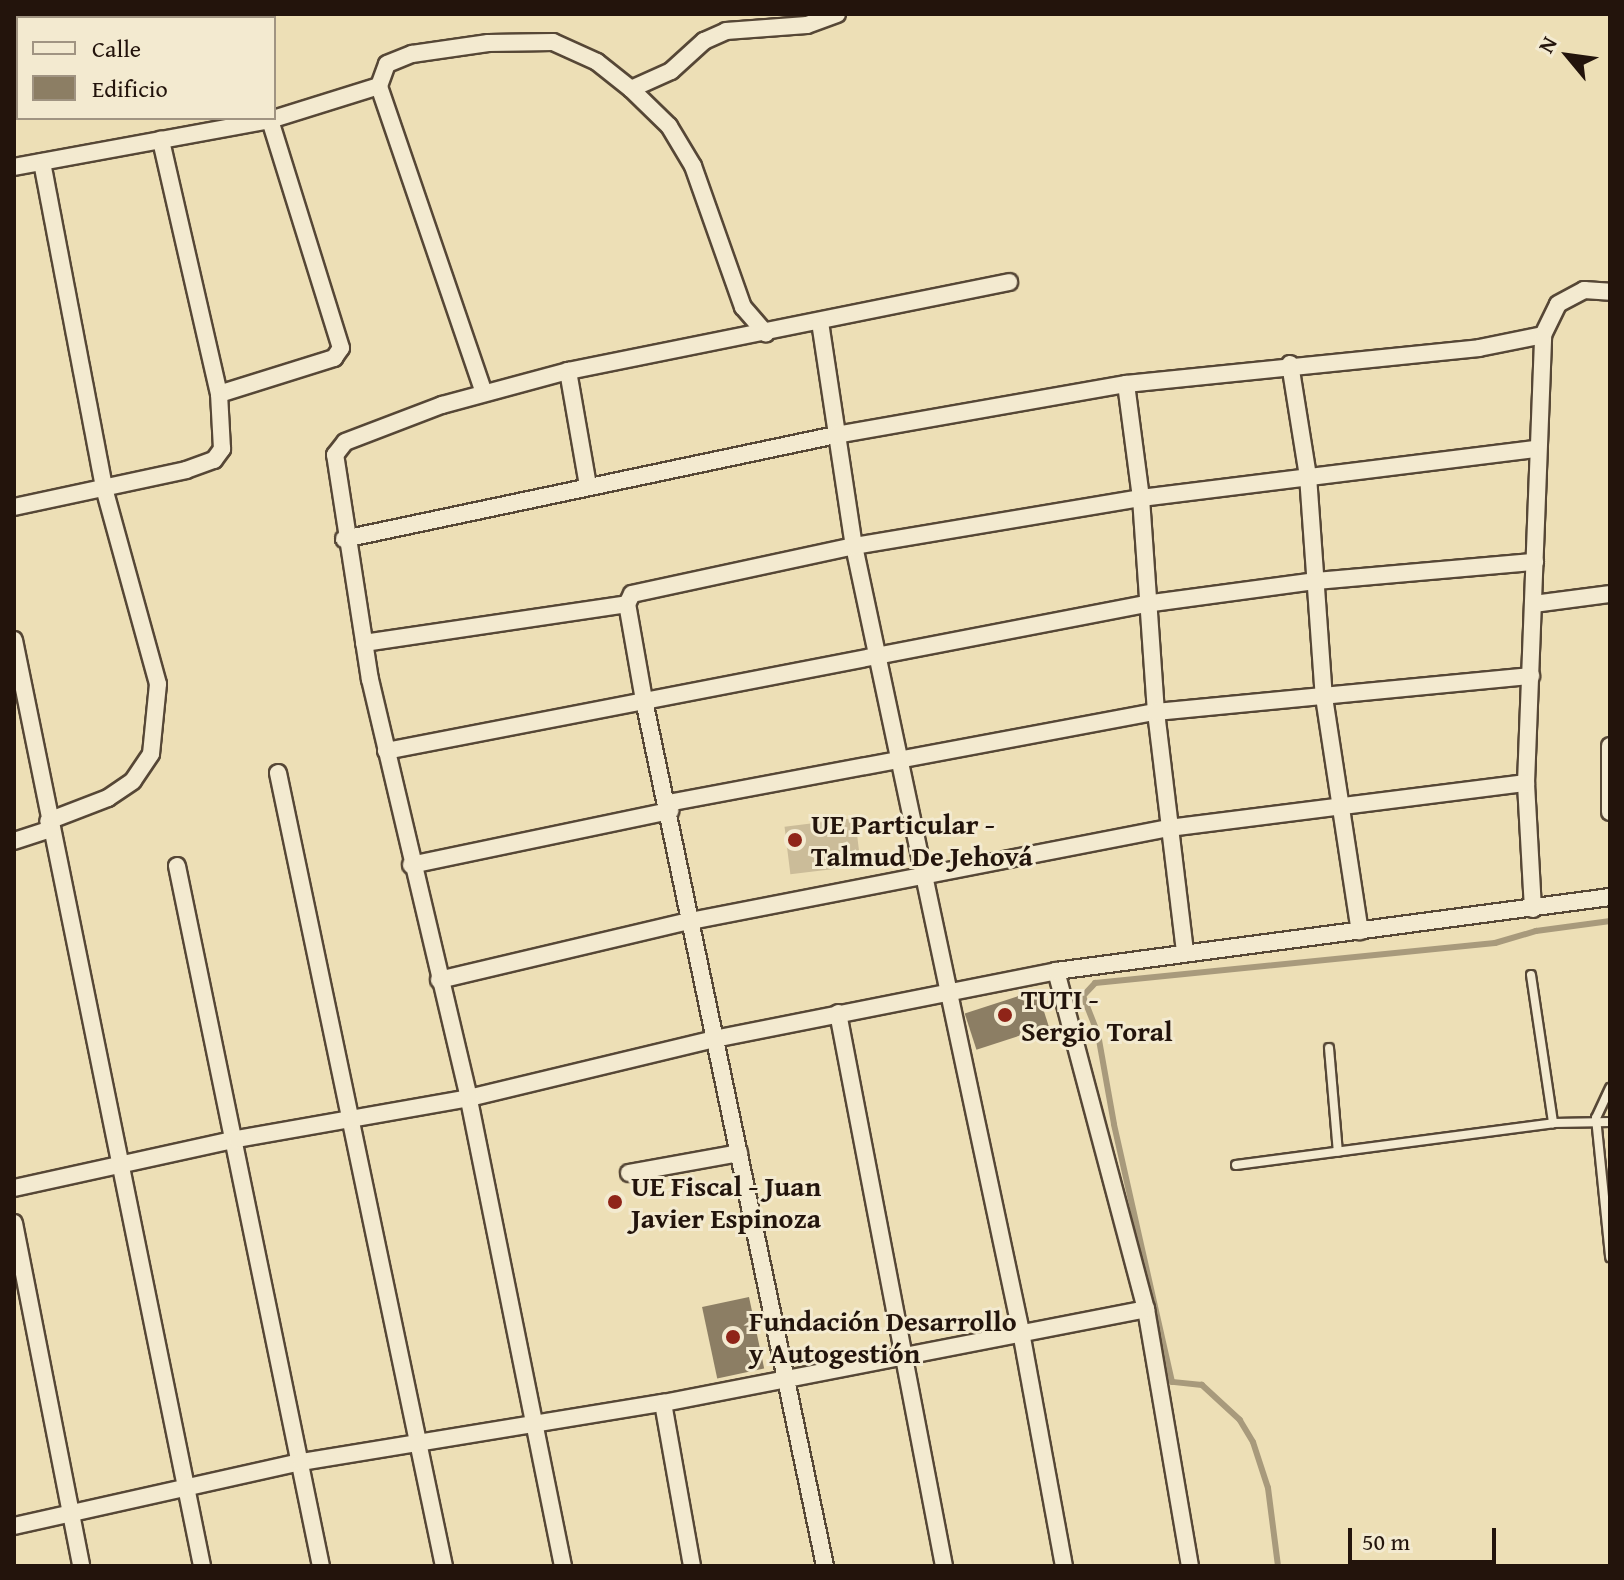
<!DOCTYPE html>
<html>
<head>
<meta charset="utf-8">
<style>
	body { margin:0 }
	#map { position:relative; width:1624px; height:1580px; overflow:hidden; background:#eddfb6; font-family:"Gentium Book Plus",serif }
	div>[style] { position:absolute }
	.green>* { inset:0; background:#cbbc99; transform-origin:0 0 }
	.stream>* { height:6px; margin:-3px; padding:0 3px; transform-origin:3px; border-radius:3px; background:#a89a7c }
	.building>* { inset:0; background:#8c7e64; transform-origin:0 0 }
	.roads { filter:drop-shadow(2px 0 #564736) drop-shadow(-2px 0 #564736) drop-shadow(0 2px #564736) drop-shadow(0 -2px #564736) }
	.lane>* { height:8px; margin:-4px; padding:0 4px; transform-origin:4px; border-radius:4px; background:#f3ead0 }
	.street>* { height:16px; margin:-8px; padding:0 8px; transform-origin:8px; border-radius:8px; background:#f3ead0 }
	.dots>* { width:22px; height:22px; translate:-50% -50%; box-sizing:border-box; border:4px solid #f3ead0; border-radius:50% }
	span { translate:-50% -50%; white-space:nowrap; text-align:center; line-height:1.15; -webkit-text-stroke:6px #f3ead0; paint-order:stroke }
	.poi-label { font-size:28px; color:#23140c; font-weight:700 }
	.left { translate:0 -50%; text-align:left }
	.frame { position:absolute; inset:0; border:16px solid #23140c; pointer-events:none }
	.legend { position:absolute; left:16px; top:16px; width:260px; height:104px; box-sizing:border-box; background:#f3ead0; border:2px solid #a09482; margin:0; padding:10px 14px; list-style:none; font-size:24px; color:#23140c }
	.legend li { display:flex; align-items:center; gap:16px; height:40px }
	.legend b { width:40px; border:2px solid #a09482 }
	.north { position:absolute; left:1528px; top:16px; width:80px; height:80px; -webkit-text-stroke:6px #f3ead0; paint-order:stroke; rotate:299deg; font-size:22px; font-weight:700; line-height:32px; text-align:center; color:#23140c }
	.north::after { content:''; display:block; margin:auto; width:28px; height:36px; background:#23140c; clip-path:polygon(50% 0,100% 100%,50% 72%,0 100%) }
	.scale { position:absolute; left:1348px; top:1528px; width:148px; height:36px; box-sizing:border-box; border:4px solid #23140c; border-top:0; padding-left:10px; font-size:24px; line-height:28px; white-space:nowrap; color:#23140c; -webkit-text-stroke:6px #f3ead0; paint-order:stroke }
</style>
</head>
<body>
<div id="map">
	<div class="green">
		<i style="left:855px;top:818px;width:48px;height:71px;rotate:83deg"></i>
	</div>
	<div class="stream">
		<i style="left:1278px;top:1566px;width:79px;rotate:-97.3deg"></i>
		<i style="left:1268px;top:1488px;width:48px;rotate:-108.1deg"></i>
		<i style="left:1253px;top:1442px;width:26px;rotate:-121deg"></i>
		<i style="left:1240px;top:1420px;width:52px;rotate:-137.4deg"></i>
		<i style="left:1202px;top:1385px;width:30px;rotate:-174deg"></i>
		<i style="left:1172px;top:1382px;width:264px;rotate:-102.7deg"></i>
		<i style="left:1114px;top:1124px;width:91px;rotate:-100.1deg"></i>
		<i style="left:1098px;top:1034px;width:41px;rotate:-111.5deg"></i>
		<i style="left:1083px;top:996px;width:18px;rotate:-47deg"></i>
		<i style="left:1095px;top:983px;width:402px;rotate:-5.7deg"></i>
		<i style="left:1495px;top:943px;width:43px;rotate:-16.3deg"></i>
		<i style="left:1536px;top:931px;width:75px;rotate:-7.7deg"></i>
	</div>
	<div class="building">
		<i style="left:1037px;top:990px;width:38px;height:76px;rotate:72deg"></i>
		<i style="left:749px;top:1297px;width:73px;height:48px;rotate:78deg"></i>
	</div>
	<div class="roads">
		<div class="lane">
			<i style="left:1531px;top:975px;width:150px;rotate:81.5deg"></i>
			<i style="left:1329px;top:1048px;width:104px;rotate:85.1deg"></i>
			<i style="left:1610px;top:1088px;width:33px;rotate:115deg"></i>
			<i style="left:1596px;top:1118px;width:140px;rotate:84.2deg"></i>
			<i style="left:1236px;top:1165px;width:320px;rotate:-7.5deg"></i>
			<i style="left:1553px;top:1123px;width:57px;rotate:-1deg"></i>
		</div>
		<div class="street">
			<i style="left:631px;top:89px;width:53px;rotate:44.2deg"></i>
			<i style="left:669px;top:126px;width:47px;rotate:59deg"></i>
			<i style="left:693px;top:166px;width:150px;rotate:70.5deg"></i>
			<i style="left:743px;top:307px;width:35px;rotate:49deg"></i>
			<i style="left:42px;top:162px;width:332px;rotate:79.2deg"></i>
			<i style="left:104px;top:488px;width:203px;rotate:74.6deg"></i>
			<i style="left:158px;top:684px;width:70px;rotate:95.7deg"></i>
			<i style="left:151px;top:754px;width:32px;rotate:124deg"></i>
			<i style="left:133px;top:781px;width:30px;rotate:146deg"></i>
			<i style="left:108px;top:798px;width:64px;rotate:159deg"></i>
			<i style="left:14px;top:167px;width:260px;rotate:-10.4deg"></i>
			<i style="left:270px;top:120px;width:114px;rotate:-17.3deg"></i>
			<i style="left:820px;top:322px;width:227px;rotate:81.4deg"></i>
			<i style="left:854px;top:546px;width:804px;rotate:78deg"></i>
			<i style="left:1021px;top:1332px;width:238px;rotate:79.6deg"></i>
			<i style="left:1290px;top:364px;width:113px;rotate:80.9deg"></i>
			<i style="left:1308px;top:476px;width:222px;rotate:85.9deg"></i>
			<i style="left:1324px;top:697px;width:237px;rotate:81.3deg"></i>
			<i style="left:568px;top:371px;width:117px;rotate:80.1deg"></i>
			<i style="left:1126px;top:384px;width:115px;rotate:82.5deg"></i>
			<i style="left:1141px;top:498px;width:215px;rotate:86deg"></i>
			<i style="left:1156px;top:712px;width:243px;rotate:83.1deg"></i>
			<i style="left:484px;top:393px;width:324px;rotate:-108.9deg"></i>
			<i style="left:379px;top:86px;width:23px;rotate:-70deg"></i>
			<i style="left:387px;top:64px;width:27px;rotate:-22deg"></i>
			<i style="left:412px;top:54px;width:77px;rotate:-8.2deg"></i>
			<i style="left:488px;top:43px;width:65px;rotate:-0.9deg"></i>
			<i style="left:553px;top:42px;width:48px;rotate:24.4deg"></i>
			<i style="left:597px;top:62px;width:43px;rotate:38.5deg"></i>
			<i style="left:631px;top:89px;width:44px;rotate:-24.2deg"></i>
			<i style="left:671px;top:71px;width:45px;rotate:-42.3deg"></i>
			<i style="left:704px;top:41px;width:24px;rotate:-24deg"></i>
			<i style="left:726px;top:31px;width:81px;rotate:-4.2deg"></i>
			<i style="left:807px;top:25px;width:32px;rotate:-20deg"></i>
			<i style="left:219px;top:394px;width:121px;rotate:-17.4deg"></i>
			<i style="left:334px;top:358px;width:12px;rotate:-55deg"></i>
			<i style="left:341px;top:348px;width:239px;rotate:-107.3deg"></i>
			<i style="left:14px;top:507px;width:176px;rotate:-12.1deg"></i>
			<i style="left:186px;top:470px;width:30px;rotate:-20deg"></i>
			<i style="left:214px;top:460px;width:14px;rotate:-54deg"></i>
			<i style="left:222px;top:449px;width:55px;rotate:-93.1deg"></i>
			<i style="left:219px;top:394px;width:261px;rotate:-102.9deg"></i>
			<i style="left:344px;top:539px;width:503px;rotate:-11.94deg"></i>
			<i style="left:836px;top:435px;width:294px;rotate:-10deg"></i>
			<i style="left:1126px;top:384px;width:355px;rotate:-5.8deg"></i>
			<i style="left:1479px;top:348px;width:65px;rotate:-11.5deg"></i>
			<i style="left:1534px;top:604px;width:77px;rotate:-7.5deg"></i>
			<i style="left:14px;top:640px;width:945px;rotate:78.52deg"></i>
			<i style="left:364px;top:643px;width:266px;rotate:-8.4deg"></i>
			<i style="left:1610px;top:746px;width:66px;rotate:90deg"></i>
			<i style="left:386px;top:751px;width:773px;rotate:-10.96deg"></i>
			<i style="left:1145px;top:604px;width:173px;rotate:-7.7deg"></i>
			<i style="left:1316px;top:581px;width:220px;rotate:-5deg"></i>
			<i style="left:278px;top:773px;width:810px;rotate:78.18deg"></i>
			<i style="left:668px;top:803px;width:496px;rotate:-10.6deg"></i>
			<i style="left:1156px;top:712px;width:377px;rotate:-5.5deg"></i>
			<i style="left:14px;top:841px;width:38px;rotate:-18deg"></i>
			<i style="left:411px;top:865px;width:265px;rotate:-11.8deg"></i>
			<i style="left:177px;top:866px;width:715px;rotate:78.38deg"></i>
			<i style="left:1533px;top:909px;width:126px;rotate:-93.2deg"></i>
			<i style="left:1526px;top:783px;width:448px;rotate:-87.8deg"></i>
			<i style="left:1543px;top:335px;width:34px;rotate:-64deg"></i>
			<i style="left:1558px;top:304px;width:30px;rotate:-28deg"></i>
			<i style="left:1584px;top:290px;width:26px;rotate:4deg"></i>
			<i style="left:1056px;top:971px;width:350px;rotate:75.1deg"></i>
			<i style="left:1146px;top:1309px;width:261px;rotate:80.3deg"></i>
			<i style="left:439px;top:980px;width:253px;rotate:-13.3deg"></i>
			<i style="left:685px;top:922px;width:493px;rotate:-11deg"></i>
			<i style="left:1169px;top:828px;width:360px;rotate:-7.2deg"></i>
			<i style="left:838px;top:1013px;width:563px;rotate:79.15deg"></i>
			<i style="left:629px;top:1173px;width:112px;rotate:-10.3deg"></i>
			<i style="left:14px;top:1188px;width:228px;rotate:-12.4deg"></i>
			<i style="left:237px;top:1139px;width:236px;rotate:-10deg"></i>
			<i style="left:469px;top:1098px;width:252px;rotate:-13.5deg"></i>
			<i style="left:714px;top:1039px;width:349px;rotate:-11.2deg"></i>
			<i style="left:1056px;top:971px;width:559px;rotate:-7.61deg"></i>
			<i style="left:14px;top:1223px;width:349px;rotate:78.9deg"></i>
			<i style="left:663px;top:1403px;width:166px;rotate:79.9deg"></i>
			<i style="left:14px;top:1526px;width:294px;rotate:-12.6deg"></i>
			<i style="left:301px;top:1462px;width:367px;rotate:-9.3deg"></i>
			<i style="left:663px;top:1403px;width:492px;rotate:-11deg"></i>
			<i style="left:563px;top:1566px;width:477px;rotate:-101.4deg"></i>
			<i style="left:469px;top:1098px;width:430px;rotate:-103.3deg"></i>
			<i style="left:370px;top:680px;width:228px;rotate:-98.8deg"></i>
			<i style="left:335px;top:455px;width:16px;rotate:-52deg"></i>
			<i style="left:345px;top:442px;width:104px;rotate:-20.9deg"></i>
			<i style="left:442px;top:405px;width:131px;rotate:-15.1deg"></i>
			<i style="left:568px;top:371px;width:450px;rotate:-11.4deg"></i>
			<i style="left:825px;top:1566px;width:885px;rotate:-101.81deg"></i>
			<i style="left:644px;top:700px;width:97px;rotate:-100deg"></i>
			<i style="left:627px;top:604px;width:11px;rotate:-63deg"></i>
			<i style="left:632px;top:594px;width:227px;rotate:-12.2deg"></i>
			<i style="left:854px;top:546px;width:291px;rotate:-9.5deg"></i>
			<i style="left:1141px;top:498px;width:399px;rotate:-7.1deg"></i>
		</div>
	</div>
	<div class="dots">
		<i style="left:795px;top:840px;background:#8f2418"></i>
		<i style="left:1005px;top:1015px;background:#8f2418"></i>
		<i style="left:615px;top:1202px;background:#8f2418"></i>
		<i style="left:733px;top:1337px;background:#8f2418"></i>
	</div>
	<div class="poi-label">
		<span class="left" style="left:811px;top:840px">UE Particular -<br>Talmud De Jehová</span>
		<span class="left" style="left:1021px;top:1015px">TUTI -<br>Sergio Toral</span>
		<span class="left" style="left:631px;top:1202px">UE Fiscal - Juan<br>Javier Espinoza</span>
		<span class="left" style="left:749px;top:1337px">Fundación Desarrollo<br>y Autogestión</span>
	</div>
	<div class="frame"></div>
	<ul class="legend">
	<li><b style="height:10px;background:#f3ead0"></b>Calle</li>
	<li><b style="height:22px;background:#8c7e64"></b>Edificio</li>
	</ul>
	<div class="north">N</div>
	<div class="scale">50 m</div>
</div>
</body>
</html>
